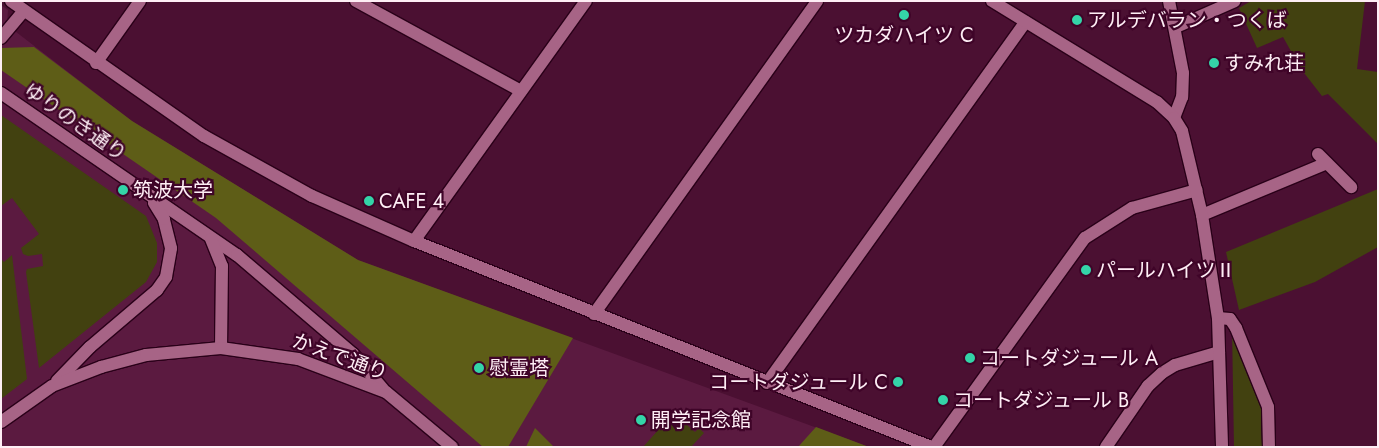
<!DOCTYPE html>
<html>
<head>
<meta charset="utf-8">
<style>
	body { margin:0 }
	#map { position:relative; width:1379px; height:448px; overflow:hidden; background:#4b1032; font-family:Jost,"Noto Sans JP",sans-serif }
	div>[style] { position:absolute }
	.built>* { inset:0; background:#5b1a40 }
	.green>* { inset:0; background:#424110 }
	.forest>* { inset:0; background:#5e5d17 }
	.roads { filter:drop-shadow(1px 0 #2a0019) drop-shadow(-1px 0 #2a0019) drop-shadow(0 1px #2a0019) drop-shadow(0 -1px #2a0019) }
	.pedestrian>* { height:12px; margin:-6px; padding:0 6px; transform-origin:6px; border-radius:6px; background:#a76486 }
	.minor>* { height:12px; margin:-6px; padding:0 6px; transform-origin:6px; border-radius:6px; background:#a76486 }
	.tertiary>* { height:12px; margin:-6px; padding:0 6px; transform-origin:6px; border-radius:6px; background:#a76486 }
	.dots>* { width:14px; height:14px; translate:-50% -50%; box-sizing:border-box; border:2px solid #3f0428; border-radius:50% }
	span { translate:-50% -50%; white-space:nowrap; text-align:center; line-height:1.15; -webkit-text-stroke:4.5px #3f0428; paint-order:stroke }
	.poi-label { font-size:20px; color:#feeef5 }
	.left { translate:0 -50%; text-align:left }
	.right { translate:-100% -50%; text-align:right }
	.street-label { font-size:20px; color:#feeef5 }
	.frame { position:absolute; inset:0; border:2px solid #feeef5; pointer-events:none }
</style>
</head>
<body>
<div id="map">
	<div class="built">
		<i style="clip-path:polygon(1px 5px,8px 10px,7px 25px,132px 121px,358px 260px,869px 447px,1px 447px)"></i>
	</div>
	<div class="green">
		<i style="clip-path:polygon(1251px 1px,1365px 1px,1357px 69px,1378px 72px,1378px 144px,1328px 94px,1322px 96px,1301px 69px,1283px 37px,1257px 48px,1239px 8px)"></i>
		<i style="clip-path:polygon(1px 115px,146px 216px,157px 243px,157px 262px,146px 282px,39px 368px,26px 272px,27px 269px,43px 266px,42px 254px,28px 256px,23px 254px,21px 248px,39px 234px,12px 198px,1px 206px)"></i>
		<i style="clip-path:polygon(1378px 189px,1378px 247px,1315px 282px,1239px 310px,1226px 252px)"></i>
		<i style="clip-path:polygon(12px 255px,27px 379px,1px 399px,1px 259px,4px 262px)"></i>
		<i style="clip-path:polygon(1232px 328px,1264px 406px,1266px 447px,1234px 447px)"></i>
		<i style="clip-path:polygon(677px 409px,681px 413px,678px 417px,695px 432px,699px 428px,704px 433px,691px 447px,643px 447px)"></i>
	</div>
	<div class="forest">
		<i style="clip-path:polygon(34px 47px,132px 121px,358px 260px,573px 338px,508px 447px,483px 447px,216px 218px,1px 70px,1px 48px)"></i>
		<i style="clip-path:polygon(816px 427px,869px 447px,798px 447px)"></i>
		<i style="clip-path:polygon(535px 428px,554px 447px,526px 447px)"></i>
	</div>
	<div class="roads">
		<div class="pedestrian">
			<i style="left:1px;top:38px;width:35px;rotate:-50deg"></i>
		</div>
		<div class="minor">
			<i style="left:356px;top:1px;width:188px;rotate:28.6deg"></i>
			<i style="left:1169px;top:1px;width:73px;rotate:79deg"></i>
			<i style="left:1183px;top:73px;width:24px;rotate:92deg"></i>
			<i style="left:1182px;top:97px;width:22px;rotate:111deg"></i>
			<i style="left:1176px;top:27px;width:64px;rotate:-23.8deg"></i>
			<i style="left:96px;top:63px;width:76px;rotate:-54.6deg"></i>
			<i style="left:1318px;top:154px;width:47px;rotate:45deg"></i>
			<i style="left:1202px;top:215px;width:135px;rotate:-22.6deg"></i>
			<i style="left:414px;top:241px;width:295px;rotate:-54.4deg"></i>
			<i style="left:594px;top:314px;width:384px;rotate:-54.5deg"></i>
			<i style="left:1218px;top:318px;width:12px;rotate:5deg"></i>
			<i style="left:1230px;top:319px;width:11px;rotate:56deg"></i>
			<i style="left:1236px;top:328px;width:85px;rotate:67.9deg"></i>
			<i style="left:1268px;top:407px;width:40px;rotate:88.6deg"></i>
			<i style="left:767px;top:383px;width:444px;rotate:-54.4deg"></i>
			<i style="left:934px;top:447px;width:258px;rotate:-54.2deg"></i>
			<i style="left:1085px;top:238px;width:56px;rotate:-32.6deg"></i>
			<i style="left:1132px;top:208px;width:67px;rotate:-15.5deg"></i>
			<i style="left:1106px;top:447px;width:74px;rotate:-55.5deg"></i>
			<i style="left:1148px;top:386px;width:19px;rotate:-43deg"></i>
			<i style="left:1162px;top:373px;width:15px;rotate:-32deg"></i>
			<i style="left:1175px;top:365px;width:46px;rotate:-16.5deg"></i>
		</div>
		<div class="tertiary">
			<i style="left:11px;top:1px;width:236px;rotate:35deg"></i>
			<i style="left:204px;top:136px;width:124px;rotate:29.1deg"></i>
			<i style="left:312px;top:196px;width:111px;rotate:23.8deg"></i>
			<i style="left:414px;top:241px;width:557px;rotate:21.72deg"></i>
			<i style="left:992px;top:1px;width:193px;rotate:31.5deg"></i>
			<i style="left:1157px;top:102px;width:23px;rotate:43deg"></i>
			<i style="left:1174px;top:118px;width:15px;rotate:58deg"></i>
			<i style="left:1182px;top:131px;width:86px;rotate:76.6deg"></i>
			<i style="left:1202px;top:215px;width:104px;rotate:81.2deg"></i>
			<i style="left:1218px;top:318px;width:129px;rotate:88.2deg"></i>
			<i style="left:1px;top:93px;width:286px;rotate:34.5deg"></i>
			<i style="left:237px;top:255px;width:153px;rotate:40.5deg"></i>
			<i style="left:353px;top:354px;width:46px;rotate:49.4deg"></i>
			<i style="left:211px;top:239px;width:29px;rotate:68deg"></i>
			<i style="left:222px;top:266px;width:82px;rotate:90.7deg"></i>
			<i style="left:57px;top:381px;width:47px;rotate:-45.9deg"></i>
			<i style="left:90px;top:347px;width:88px;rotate:-40.4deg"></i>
			<i style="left:157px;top:290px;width:16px;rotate:-55deg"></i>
			<i style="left:166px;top:277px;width:29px;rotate:-80deg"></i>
			<i style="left:171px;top:248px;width:30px;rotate:-104deg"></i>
			<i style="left:164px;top:219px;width:19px;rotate:-122deg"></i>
			<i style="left:1px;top:422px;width:62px;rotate:-35.2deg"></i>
			<i style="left:52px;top:386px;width:53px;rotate:-21.2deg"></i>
			<i style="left:101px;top:367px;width:47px;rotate:-14.9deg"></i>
			<i style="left:146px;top:355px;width:75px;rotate:-5.3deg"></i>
			<i style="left:221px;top:348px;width:78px;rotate:8.1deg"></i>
			<i style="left:298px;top:359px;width:94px;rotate:20.6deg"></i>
			<i style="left:386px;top:392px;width:86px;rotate:39.8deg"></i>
		</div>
	</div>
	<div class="dots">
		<i style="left:904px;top:15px;background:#34d4a8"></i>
		<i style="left:1077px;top:20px;background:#34d4a8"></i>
		<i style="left:1214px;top:63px;background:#34d4a8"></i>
		<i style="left:123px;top:190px;background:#34d4a8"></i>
		<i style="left:369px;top:201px;background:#34d4a8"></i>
		<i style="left:1086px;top:270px;background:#34d4a8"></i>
		<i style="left:970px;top:358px;background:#34d4a8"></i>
		<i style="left:479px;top:368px;background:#34d4a8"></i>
		<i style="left:898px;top:382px;background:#34d4a8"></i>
		<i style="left:943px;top:400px;background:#34d4a8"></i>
		<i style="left:641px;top:420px;background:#34d4a8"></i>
	</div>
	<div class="poi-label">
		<span class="left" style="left:1087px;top:20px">アルデバラン・つくば</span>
		<span style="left:904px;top:35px">ツカダハイツ C</span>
		<span class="left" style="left:1224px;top:63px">すみれ荘</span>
		<span class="left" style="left:133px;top:190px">筑波大学</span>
		<span class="left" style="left:379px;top:201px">CAFE 4</span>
		<span class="left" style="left:1096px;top:270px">パールハイツⅡ</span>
		<span class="left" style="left:980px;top:358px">コートダジュール A</span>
		<span class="left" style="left:489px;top:368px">慰霊塔</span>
		<span class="right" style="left:888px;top:382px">コートダジュール C</span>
		<span class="left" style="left:953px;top:400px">コートダジュール B</span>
		<span class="left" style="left:651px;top:420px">開学記念館</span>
	</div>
	<div class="street-label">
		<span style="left:75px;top:122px;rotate:35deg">ゆりのき通り</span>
		<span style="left:340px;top:357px;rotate:20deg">かえで通り</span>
	</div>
	<div class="frame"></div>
</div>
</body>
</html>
